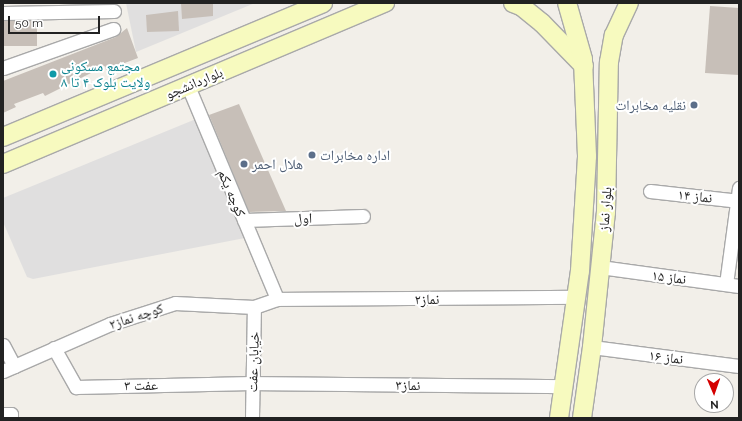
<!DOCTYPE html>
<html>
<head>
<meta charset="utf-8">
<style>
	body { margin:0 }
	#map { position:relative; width:742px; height:421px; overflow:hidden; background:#f2efe9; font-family:Raleway,"Noto Naskh Arabic",sans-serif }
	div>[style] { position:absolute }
	.residential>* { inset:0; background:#e0dfdf }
	.building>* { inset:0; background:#c7bfb8; transform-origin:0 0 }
	.roads { filter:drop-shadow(1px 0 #a9a9a9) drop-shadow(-1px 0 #a9a9a9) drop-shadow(0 1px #a9a9a9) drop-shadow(0 -1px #a9a9a9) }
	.street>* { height:13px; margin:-6.5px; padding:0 6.5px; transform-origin:6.5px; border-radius:6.5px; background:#fff }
	.secondary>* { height:18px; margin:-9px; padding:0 9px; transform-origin:9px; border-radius:9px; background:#f7fabf }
	.dots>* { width:11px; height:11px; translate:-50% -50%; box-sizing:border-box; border:2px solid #fff; border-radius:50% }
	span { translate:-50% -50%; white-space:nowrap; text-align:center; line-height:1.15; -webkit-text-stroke:4px #fff; paint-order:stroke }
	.culture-label { font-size:14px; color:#0d838f }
	.left { translate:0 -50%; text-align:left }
	.street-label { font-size:14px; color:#222 }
	.service-label { font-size:14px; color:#4e5e75 }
	.right { translate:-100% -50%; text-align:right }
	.frame { position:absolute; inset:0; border:4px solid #222; pointer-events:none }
	.north { position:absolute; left:694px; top:373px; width:40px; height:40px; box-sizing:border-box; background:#fff; border:1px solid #a7a7a7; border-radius:50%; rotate:178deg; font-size:11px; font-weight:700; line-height:16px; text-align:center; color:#222 }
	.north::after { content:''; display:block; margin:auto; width:14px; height:18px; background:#d40000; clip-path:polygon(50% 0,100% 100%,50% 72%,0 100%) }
	.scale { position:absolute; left:8px; top:16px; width:92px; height:18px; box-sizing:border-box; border:2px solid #222; border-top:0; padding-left:5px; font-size:12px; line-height:14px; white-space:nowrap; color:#222; -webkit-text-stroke:3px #fff; paint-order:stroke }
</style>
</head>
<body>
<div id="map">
	<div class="residential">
		<i style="clip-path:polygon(126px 3px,255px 3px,136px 52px)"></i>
		<i style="clip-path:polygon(196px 119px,245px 238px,33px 279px,27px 277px,3px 222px,3px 198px)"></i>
	</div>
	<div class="building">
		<i style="clip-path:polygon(181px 3px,213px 3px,213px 16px,182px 19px)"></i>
		<i style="clip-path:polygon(710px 6px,739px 8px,739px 75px,705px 73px)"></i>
		<i style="clip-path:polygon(178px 11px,179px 31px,147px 32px,146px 15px)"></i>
		<i style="left:37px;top:20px;width:26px;height:34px;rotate:90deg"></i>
		<i style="clip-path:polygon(127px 28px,138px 58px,106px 70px,105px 66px,45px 96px,43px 93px,14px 104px,16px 107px,3px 113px,3px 81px,116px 37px)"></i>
		<i style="clip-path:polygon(239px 104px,286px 211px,249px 212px,209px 115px)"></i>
	</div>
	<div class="roads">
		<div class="street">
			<i style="left:3px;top:13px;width:111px;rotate:-1deg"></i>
			<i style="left:3px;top:68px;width:117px;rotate:-19.5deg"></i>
			<i style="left:188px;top:86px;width:231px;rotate:67.3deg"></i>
			<i style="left:650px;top:191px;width:90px;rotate:6.4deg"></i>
			<i style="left:244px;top:220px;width:119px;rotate:-1.9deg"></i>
			<i style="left:600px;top:267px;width:140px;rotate:7.8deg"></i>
			<i style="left:726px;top:284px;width:97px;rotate:-82.3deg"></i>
			<i style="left:3px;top:345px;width:24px;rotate:62deg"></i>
			<i style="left:592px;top:347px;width:148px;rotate:7.4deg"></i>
			<i style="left:54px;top:348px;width:45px;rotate:60.6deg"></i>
			<i style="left:76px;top:387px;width:176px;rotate:-1.3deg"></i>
			<i style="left:252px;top:383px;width:312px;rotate:0.6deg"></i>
			<i style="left:3px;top:371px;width:117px;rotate:-23.7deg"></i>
			<i style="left:110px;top:324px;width:68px;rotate:-17.9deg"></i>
			<i style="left:175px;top:303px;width:79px;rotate:2.9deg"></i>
			<i style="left:254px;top:307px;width:24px;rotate:-19deg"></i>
			<i style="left:277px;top:299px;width:299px;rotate:-0.4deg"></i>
			<i style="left:3px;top:414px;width:8px"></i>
			<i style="left:11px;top:414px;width:4px;rotate:90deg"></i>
			<i style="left:252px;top:418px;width:111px;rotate:-89deg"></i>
		</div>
		<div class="secondary">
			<i style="left:513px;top:3px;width:9px;rotate:21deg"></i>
			<i style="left:521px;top:6px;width:27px;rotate:39deg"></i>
			<i style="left:542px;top:23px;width:60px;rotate:45.7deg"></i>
			<i style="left:3px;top:137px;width:347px;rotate:-22.7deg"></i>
			<i style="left:3px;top:164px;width:415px;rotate:-22.9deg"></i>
			<i style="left:559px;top:418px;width:148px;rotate:-81.9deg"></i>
			<i style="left:580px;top:271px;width:115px;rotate:-86.5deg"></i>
			<i style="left:587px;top:156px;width:97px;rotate:-92.4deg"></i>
			<i style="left:583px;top:59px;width:58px;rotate:-105.9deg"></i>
			<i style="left:582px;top:418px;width:72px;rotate:-82deg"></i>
			<i style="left:592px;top:347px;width:136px;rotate:-84.1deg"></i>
			<i style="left:606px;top:212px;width:150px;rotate:-88.9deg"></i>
			<i style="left:609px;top:62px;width:27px;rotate:-80deg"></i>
			<i style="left:614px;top:35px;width:35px;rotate:-65deg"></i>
		</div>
	</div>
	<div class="dots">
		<i style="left:53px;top:74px;background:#0f9aa8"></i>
		<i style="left:694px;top:105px;background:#5c6f8a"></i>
		<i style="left:312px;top:155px;background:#5c6f8a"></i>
		<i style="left:244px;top:164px;background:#5c6f8a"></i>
	</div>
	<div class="culture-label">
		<span class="left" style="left:61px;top:74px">مجتمع مسکونی<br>ولایت بلوک ۴ تا ۸</span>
	</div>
	<div class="street-label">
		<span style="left:194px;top:83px;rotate:-23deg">بلواردانشجو</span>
		<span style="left:232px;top:193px;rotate:67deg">کوچه یکم</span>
		<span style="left:695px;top:196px;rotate:6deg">نماز ۱۴</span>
		<span style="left:605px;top:209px;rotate:-86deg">بلوار نماز</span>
		<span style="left:303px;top:218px;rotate:-2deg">اول</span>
		<span style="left:669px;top:277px;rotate:7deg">نماز ۱۵</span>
		<span style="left:427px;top:299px">نماز۲</span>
		<span style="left:136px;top:316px;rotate:-18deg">کوچه نماز۲</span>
		<span style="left:666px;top:357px;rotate:7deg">نماز ۱۶</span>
		<span style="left:253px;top:362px;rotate:-88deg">خیابان عفت</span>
		<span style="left:141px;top:385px;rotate:-1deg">عفت ۳</span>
		<span style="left:408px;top:385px;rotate:1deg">نماز۳</span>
	</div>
	<div class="service-label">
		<span class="right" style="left:686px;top:105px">نقلیه مخابرات</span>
		<span class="left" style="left:320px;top:155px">اداره مخابرات</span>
		<span class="left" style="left:252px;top:164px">هلال احمر</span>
	</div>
	<div class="frame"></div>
	<div class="north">N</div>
	<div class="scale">50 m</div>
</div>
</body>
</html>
